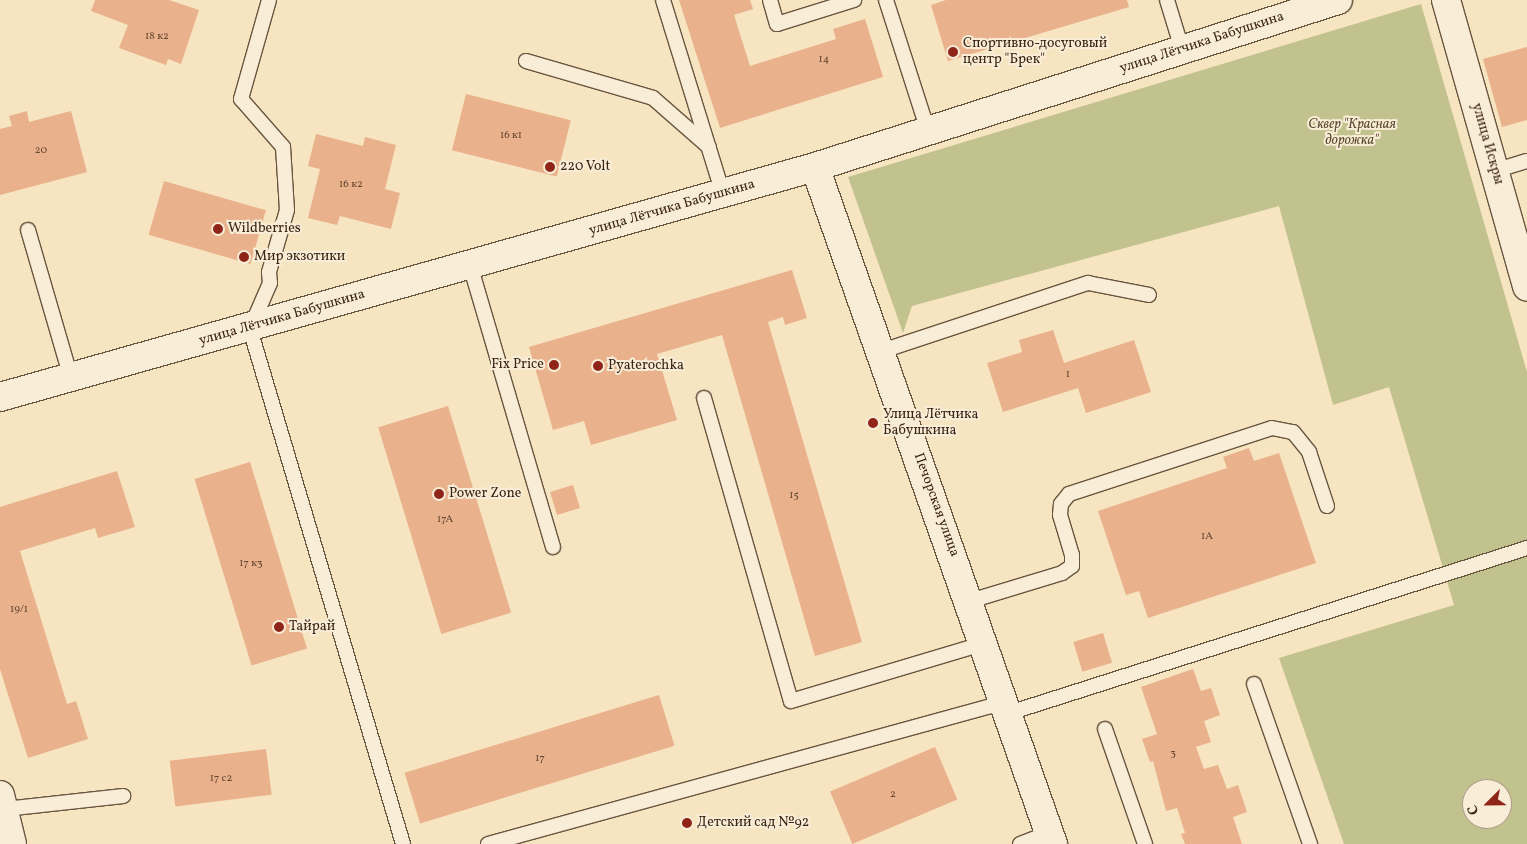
<!DOCTYPE html>
<html>
<head>
<meta charset="utf-8">
<style>
	body { margin:0 }
	#map { position:relative; width:1527px; height:844px; overflow:hidden; background:#f7e4c1; font-family:Vollkorn,serif }
	div>[style] { position:absolute }
	.green>* { inset:0; background:#c2c28f }
	.building>* { inset:0; background:#e9b18c; transform-origin:0 0 }
	.roads { filter:drop-shadow(1px 0 #6a553f) drop-shadow(-1px 0 #6a553f) drop-shadow(0 1px #6a553f) drop-shadow(0 -1px #6a553f) }
	.lane>* { height:14px; margin:-7px; padding:0 7px; transform-origin:7px; border-radius:7px; background:#faedd7 }
	.street>* { height:28px; margin:-14px; padding:0 14px; transform-origin:14px; border-radius:14px; background:#faedd7 }
	.secondary>* { height:28px; margin:-14px; padding:0 14px; transform-origin:14px; border-radius:14px; background:#faedd7 }
	.dots>* { width:14px; height:14px; translate:-50% -50%; box-sizing:border-box; border:2px solid #faedd7; border-radius:50% }
	span { translate:-50% -50%; white-space:nowrap; text-align:center; line-height:1.15; -webkit-text-stroke:4px #faedd7; paint-order:stroke }
	.number-label { font-size:11px; color:#664832 }
	.number-label span { -webkit-text-stroke-width:0 }
	.street-label { font-size:14px; color:#3b2514 }
	.poi-label { font-size:14px; color:#3b2514 }
	.left { translate:0 -50%; text-align:left }
	.right { translate:-100% -50%; text-align:right }
	.park-label { font-size:14px; color:#5d4c33; font-style:italic }
	.north { position:absolute; left:1462px; top:779px; width:50px; height:50px; box-sizing:border-box; background:#faedd7; border:1px solid #ae9d89; border-radius:50%; rotate:247deg; font-size:14px; font-weight:700; line-height:20px; text-align:center; color:#3b2514 }
	.north::after { content:''; display:block; margin:auto; width:18px; height:22px; background:#8f2418; clip-path:polygon(50% 0,100% 100%,50% 72%,0 100%) }
</style>
</head>
<body>
<div id="map">
	<div class="green">
		<i style="clip-path:polygon(evenodd,1421px 4px,1527px 372px,1527px 844px,1344px 844px,1279px 658px,1454px 605px,1389px 387px,1333px 405px,1279px 206px,912px 306px,903px 333px,848px 177px,1421px 4px,1472px 789px,1502px 789px,1502px 819px,1472px 819px,1472px 789px)"></i>
	</div>
	<div class="building">
		<i style="clip-path:polygon(95px 0,169px 0,199px 10px,181px 64px,168px 59px,166px 65px,119px 48px,128px 25px,91px 11px)"></i>
		<i style="clip-path:polygon(679px 0,750px 0,753px 9px,734px 15px,750px 66px,836px 39px,833px 29px,865px 19px,883px 77px,720px 128px)"></i>
		<i style="clip-path:polygon(946px 0,1127px 0,1129px 7px,948px 61px,931px 5px)"></i>
		<i style="clip-path:polygon(1527px 47px,1527px 120px,1502px 127px,1483px 59px)"></i>
		<i style="left:466px;top:94px;width:108px;height:58px;rotate:14deg"></i>
		<i style="clip-path:polygon(27px 111px,29px 122px,71px 111px,87px 172px,0 195px,0 129px,12px 126px,9px 116px)"></i>
		<i style="clip-path:polygon(316px 134px,363px 146px,365px 137px,396px 145px,385px 189px,400px 193px,391px 229px,340px 216px,337px 225px,308px 218px,320px 169px,308px 166px)"></i>
		<i style="left:164px;top:181px;width:106px;height:56px;rotate:16deg"></i>
		<i style="clip-path:polygon(792px 270px,807px 318px,785px 325px,783px 317px,768px 322px,862px 642px,815px 656px,722px 335px,657px 354px,677px 420px,591px 445px,584px 421px,553px 430px,529px 347px)"></i>
		<i style="clip-path:polygon(1053px 330px,1064px 363px,1134px 340px,1151px 392px,1086px 413px,1078px 388px,1003px 412px,987px 363px,1022px 352px,1019px 340px)"></i>
		<i style="left:448px;top:406px;width:216px;height:73px;rotate:73deg"></i>
		<i style="clip-path:polygon(1249px 448px,1254px 461px,1279px 453px,1316px 563px,1148px 618px,1139px 591px,1126px 595px,1098px 511px,1227px 468px,1223px 457px)"></i>
		<i style="left:250px;top:462px;width:195px;height:58px;rotate:73deg"></i>
		<i style="clip-path:polygon(117px 471px,135px 527px,98px 538px,95px 528px,20px 551px,67px 704px,76px 701px,88px 739px,28px 758px,0 669px,0 507px)"></i>
		<i style="left:573px;top:485px;width:24px;height:24px;rotate:73deg"></i>
		<i style="left:1103px;top:633px;width:31px;height:31px;rotate:73deg"></i>
		<i style="clip-path:polygon(1193px 669px,1201px 691px,1211px 688px,1220px 715px,1204px 721px,1211px 742px,1196px 747px,1204px 769px,1218px 765px,1227px 789px,1238px 785px,1247px 812px,1233px 817px,1242px 844px,1185px 844px,1181px 834px,1185px 833px,1177px 808px,1166px 811px,1153px 761px,1150px 762px,1142px 739px,1157px 734px,1141px 687px)"></i>
		<i style="left:659px;top:695px;width:53px;height:266px;rotate:73deg"></i>
		<i style="left:935px;top:747px;width:57px;height:114px;rotate:67deg"></i>
		<i style="left:266px;top:749px;width:46px;height:97px;rotate:83deg"></i>
	</div>
	<div class="roads">
		<div class="lane">
			<i style="left:269px;top:0;width:103px;rotate:105.8deg"></i>
			<i style="left:241px;top:99px;width:64px;rotate:48.8deg"></i>
			<i style="left:283px;top:147px;width:63px;rotate:86.4deg"></i>
			<i style="left:287px;top:210px;width:65px;rotate:106.2deg"></i>
			<i style="left:269px;top:272px;width:11px;rotate:85deg"></i>
			<i style="left:270px;top:283px;width:50px;rotate:113.5deg"></i>
			<i style="left:250px;top:329px;width:537px;rotate:73.45deg"></i>
			<i style="left:663px;top:0;width:203px;rotate:72.8deg"></i>
			<i style="left:770px;top:0;width:25px;rotate:74deg"></i>
			<i style="left:777px;top:24px;width:81px;rotate:-17.3deg"></i>
			<i style="left:886px;top:0;width:138px;rotate:72.2deg"></i>
			<i style="left:1167px;top:0;width:51px;rotate:73deg"></i>
			<i style="left:526px;top:61px;width:132px;rotate:16.2deg"></i>
			<i style="left:653px;top:98px;width:74px;rotate:41.2deg"></i>
			<i style="left:1494px;top:171px;width:34px;rotate:-17deg"></i>
			<i style="left:28px;top:230px;width:151px;rotate:73.8deg"></i>
			<i style="left:470px;top:265px;width:294px;rotate:73.6deg"></i>
			<i style="left:882px;top:351px;width:217px;rotate:-18.3deg"></i>
			<i style="left:1088px;top:283px;width:62px;rotate:11.1deg"></i>
			<i style="left:704px;top:398px;width:315px;rotate:74deg"></i>
			<i style="left:791px;top:701px;width:202px;rotate:-16.6deg"></i>
			<i style="left:970px;top:601px;width:96px;rotate:-16.9deg"></i>
			<i style="left:1062px;top:573px;width:12px;rotate:-35deg"></i>
			<i style="left:1072px;top:566px;width:11px;rotate:-90deg"></i>
			<i style="left:1072px;top:555px;width:42px;rotate:-106.7deg"></i>
			<i style="left:1060px;top:515px;width:11px;rotate:-85deg"></i>
			<i style="left:1061px;top:504px;width:13px;rotate:-51deg"></i>
			<i style="left:1069px;top:494px;width:213px;rotate:-18deg"></i>
			<i style="left:1272px;top:428px;width:21px;rotate:11deg"></i>
			<i style="left:1293px;top:432px;width:26px;rotate:51deg"></i>
			<i style="left:1309px;top:452px;width:57px;rotate:71.6deg"></i>
			<i style="left:1254px;top:684px;width:170px;rotate:70.7deg"></i>
			<i style="left:1009px;top:713px;width:544px;rotate:-17.67deg"></i>
			<i style="left:1105px;top:729px;width:122px;rotate:70.8deg"></i>
			<i style="left:5px;top:809px;width:119px;rotate:-6.3deg"></i>
			<i style="left:488px;top:844px;width:537px;rotate:-15.33deg"></i>
			<i style="left:1020px;top:844px;width:31px;rotate:-21deg"></i>
		</div>
		<div class="street">
			<i style="left:1446px;top:0;width:298px;rotate:74.2deg"></i>
			<i style="left:815px;top:167px;width:718px;rotate:70.63deg"></i>
			<i style="left:0;top:795px;width:50px;rotate:76.2deg"></i>
		</div>
		<div class="secondary">
			<i style="left:0;top:397px;width:847px;rotate:-15.76deg"></i>
			<i style="left:815px;top:167px;width:549px;rotate:-17.71deg"></i>
		</div>
	</div>
	<div class="dots">
		<i style="left:953px;top:52px;background:#8f2418"></i>
		<i style="left:550px;top:167px;background:#8f2418"></i>
		<i style="left:218px;top:229px;background:#8f2418"></i>
		<i style="left:244px;top:257px;background:#8f2418"></i>
		<i style="left:554px;top:365px;background:#8f2418"></i>
		<i style="left:598px;top:366px;background:#8f2418"></i>
		<i style="left:873px;top:423px;background:#8f2418"></i>
		<i style="left:439px;top:494px;background:#8f2418"></i>
		<i style="left:279px;top:627px;background:#8f2418"></i>
		<i style="left:687px;top:823px;background:#8f2418"></i>
	</div>
	<div class="number-label">
		<span style="left:157px;top:37px">18 к2</span>
		<span style="left:824px;top:60px">14</span>
		<span style="left:511px;top:136px">16 к1</span>
		<span style="left:41px;top:151px">20</span>
		<span style="left:351px;top:185px">16 к2</span>
		<span style="left:1068px;top:375px">1</span>
		<span style="left:794px;top:496px">15</span>
		<span style="left:445px;top:520px">17А</span>
		<span style="left:1207px;top:537px">1A</span>
		<span style="left:251px;top:564px">17 к3</span>
		<span style="left:19px;top:610px">19/1</span>
		<span style="left:1173px;top:754px">3</span>
		<span style="left:540px;top:759px">17</span>
		<span style="left:221px;top:779px">17 с2</span>
		<span style="left:893px;top:795px">2</span>
	</div>
	<div class="street-label">
		<span style="left:1202px;top:43px;rotate:-18deg">улица Лётчика Бабушкина</span>
		<span style="left:1487px;top:144px;rotate:74deg">улица Искры</span>
		<span style="left:672px;top:208px;rotate:-16deg">улица Лётчика Бабушкина</span>
		<span style="left:282px;top:318px;rotate:-16deg">улица Лётчика Бабушкина</span>
		<span style="left:936px;top:505px;rotate:70deg">Печорская улица</span>
	</div>
	<div class="poi-label">
		<span class="left" style="left:963px;top:52px">Спортивно-досуговый<br>центр "Брек"</span>
		<span class="left" style="left:560px;top:167px">220 Volt</span>
		<span class="left" style="left:228px;top:229px">Wildberries</span>
		<span class="left" style="left:254px;top:257px">Мир экзотики</span>
		<span class="right" style="left:544px;top:365px">Fix Price</span>
		<span class="left" style="left:608px;top:366px">Pyaterochka</span>
		<span class="left" style="left:883px;top:423px">Улица Лётчика<br>Бабушкина</span>
		<span class="left" style="left:449px;top:494px">Power Zone</span>
		<span class="left" style="left:289px;top:627px">Тайрай</span>
		<span class="left" style="left:697px;top:823px">Детский сад №92</span>
	</div>
	<div class="park-label">
		<span style="left:1352px;top:133px">Сквер "Красная<br>дорожка"</span>
	</div>
	<div class="north">С</div>
</div>
</body>
</html>
